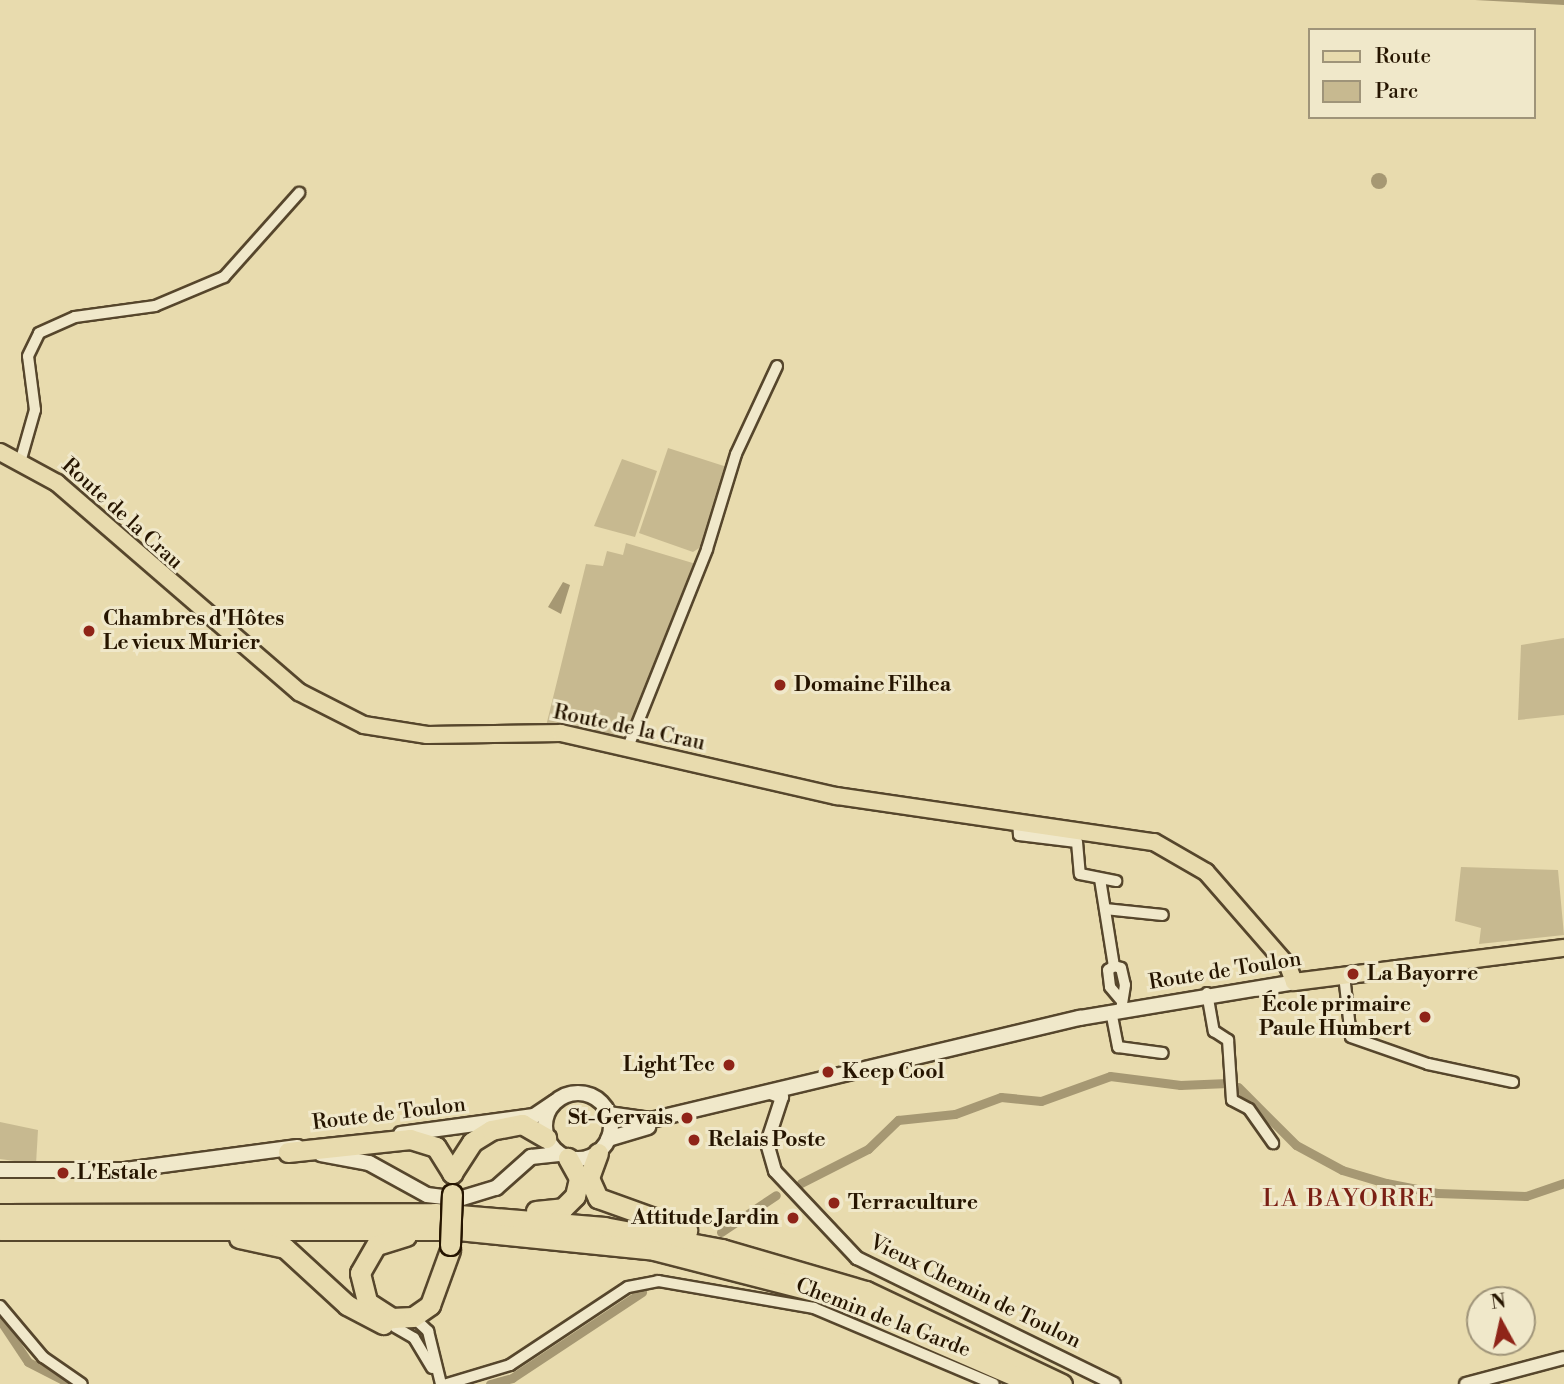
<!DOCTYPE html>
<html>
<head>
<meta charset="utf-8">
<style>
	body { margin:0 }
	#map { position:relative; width:1564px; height:1384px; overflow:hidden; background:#e8dbae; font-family:"Libre Bodoni",serif }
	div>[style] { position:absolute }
	.green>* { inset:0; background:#c7b990 }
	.water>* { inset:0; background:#a69873 }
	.round { border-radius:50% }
	.canal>* { height:9px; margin:-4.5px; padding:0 4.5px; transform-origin:4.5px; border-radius:4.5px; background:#a69873 }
	.roads { filter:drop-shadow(2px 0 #56462c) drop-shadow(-2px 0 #56462c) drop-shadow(0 2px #56462c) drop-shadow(0 -2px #56462c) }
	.minor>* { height:10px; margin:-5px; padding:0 5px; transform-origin:5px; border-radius:5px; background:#f0e8ca }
	.tertiary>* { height:12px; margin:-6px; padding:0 6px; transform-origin:6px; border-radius:6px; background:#f0e8ca }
	.secondary>* { height:14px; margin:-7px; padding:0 7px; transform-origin:7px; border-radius:7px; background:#f0e8ca }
	.secondary>.ring { margin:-7px; padding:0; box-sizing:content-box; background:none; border:14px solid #f0e8ca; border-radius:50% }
	.primary>* { height:16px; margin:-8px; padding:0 8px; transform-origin:8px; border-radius:8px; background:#e8dbae }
	.motorway>* { height:19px; margin:-9.5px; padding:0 9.5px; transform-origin:9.5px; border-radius:9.5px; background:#e8dbae }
	.bridges { filter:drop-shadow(2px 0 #261500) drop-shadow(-2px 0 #261500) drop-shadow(0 2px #261500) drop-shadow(0 -2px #261500) }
	.motorway-bridge>* { height:19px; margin:-9.5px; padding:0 9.5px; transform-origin:9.5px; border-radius:9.5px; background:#e8dbae }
	.dots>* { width:19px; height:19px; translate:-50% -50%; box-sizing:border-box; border:4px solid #f0e8ca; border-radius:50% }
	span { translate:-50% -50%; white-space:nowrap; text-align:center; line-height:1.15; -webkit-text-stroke:6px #f0e8ca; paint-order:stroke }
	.street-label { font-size:21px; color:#261500 }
	.poi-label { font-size:21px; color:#261500; font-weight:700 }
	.left { translate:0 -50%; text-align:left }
	.right { translate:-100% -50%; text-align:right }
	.quarter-label { font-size:24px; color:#7a1f14; letter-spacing:2px }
	.legend { position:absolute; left:1308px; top:28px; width:228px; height:91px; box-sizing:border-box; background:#f0e8ca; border:2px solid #9f9479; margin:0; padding:9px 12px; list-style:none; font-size:21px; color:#261500 }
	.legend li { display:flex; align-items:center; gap:14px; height:35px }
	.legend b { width:35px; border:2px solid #9f9479 }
	.north { position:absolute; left:1466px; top:1286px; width:70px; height:70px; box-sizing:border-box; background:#f0e8ca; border:2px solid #9f9479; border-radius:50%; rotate:352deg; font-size:19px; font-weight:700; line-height:28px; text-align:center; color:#261500 }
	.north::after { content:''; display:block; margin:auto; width:24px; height:32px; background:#8f2418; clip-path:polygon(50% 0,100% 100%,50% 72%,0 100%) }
</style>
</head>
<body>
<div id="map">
	<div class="green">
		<i style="clip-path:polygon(668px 448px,727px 467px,707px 543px,693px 552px,639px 533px)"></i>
		<i style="clip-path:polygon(622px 459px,657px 471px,635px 537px,594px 526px)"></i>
		<i style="clip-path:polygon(626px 543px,696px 564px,627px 741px,546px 726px,586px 564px,603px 566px,607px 551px,623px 555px)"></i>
		<i style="clip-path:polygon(1564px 638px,1564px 715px,1518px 720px,1521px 645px)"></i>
		<i style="clip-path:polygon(1461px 867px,1558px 870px,1564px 935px,1479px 944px,1481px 928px,1455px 921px)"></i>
		<i style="clip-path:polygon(0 1122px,38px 1130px,36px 1164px,0 1159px)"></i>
	</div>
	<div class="water">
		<i style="clip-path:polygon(1475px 0,1564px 0,1564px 5px)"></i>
		<i class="round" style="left:1371px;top:173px;width:16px;height:16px"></i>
		<i style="clip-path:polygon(563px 582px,570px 585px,561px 614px,548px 607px)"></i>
	</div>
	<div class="canal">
		<i style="left:1238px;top:1087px;width:82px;rotate:45deg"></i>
		<i style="left:1296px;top:1145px;width:52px;rotate:28.5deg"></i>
		<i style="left:1342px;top:1170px;width:46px;rotate:16.5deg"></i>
		<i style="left:1386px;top:1183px;width:52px;rotate:11.1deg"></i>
		<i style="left:1437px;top:1193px;width:89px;rotate:1.9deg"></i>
		<i style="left:1526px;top:1196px;width:40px;rotate:-18.9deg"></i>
		<i style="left:801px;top:1183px;width:75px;rotate:-26.9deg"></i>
		<i style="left:868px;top:1149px;width:42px;rotate:-44deg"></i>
		<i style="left:898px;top:1120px;width:57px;rotate:-6deg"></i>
		<i style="left:955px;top:1114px;width:49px;rotate:-20.3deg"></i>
		<i style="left:1001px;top:1097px;width:40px;rotate:5.7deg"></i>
		<i style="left:1041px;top:1101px;width:73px;rotate:-19.9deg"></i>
		<i style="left:1110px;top:1076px;width:71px;rotate:7.3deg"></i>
		<i style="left:1180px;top:1085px;width:48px;rotate:-2.4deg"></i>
		<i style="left:721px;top:1232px;width:66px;rotate:-33.9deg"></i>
		<i style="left:0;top:1320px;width:50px;rotate:56.3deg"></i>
		<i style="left:28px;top:1362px;width:48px;rotate:27.1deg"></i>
		<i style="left:490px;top:1384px;width:23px;rotate:-15deg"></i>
		<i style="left:512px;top:1378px;width:156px;rotate:-33.5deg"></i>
	</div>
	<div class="roads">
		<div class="minor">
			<i style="left:21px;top:459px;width:51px;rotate:-74.1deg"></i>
			<i style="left:35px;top:410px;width:54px;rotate:-97.4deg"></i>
			<i style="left:28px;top:356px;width:25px;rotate:-64deg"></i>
			<i style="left:39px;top:333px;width:39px;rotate:-24deg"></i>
			<i style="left:75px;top:317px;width:81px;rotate:-7.8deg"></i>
			<i style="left:155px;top:306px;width:75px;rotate:-22.8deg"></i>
			<i style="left:224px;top:277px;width:113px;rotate:-48.2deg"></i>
			<i style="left:628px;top:747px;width:213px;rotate:-68.2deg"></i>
			<i style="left:707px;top:549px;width:99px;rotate:-73deg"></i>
			<i style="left:736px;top:454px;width:97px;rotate:-65deg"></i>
			<i style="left:1018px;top:821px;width:14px;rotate:86deg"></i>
			<i style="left:1019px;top:835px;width:58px;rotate:6.9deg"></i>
			<i style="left:1077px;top:842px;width:32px;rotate:85deg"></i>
			<i style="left:1080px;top:874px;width:37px;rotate:11deg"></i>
			<i style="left:1100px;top:879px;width:88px;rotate:80.9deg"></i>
			<i style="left:1105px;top:909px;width:58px;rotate:5.9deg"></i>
			<i style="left:1114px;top:966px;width:7px;rotate:16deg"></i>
			<i style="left:1121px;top:968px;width:17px;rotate:77deg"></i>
			<i style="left:1125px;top:985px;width:24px;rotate:99deg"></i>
			<i style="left:1114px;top:966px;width:7px;rotate:146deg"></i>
			<i style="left:1108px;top:970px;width:17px;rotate:83deg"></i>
			<i style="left:1110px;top:987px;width:16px;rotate:50deg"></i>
			<i style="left:1344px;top:975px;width:62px;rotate:83.6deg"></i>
			<i style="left:1351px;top:1037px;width:82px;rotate:19.3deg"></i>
			<i style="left:1428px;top:1064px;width:87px;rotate:12deg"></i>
			<i style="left:1207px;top:993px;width:39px;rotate:80deg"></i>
			<i style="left:1214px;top:1031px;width:17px;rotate:33deg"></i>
			<i style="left:1228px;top:1040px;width:60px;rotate:86.2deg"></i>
			<i style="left:1232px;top:1100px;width:19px;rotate:28deg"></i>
			<i style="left:1249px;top:1109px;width:42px;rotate:54.8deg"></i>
			<i style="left:1111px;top:1011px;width:37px;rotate:79deg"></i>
			<i style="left:1118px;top:1047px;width:45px;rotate:7.6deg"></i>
			<i style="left:0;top:1306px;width:67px;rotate:49.9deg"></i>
			<i style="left:43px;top:1357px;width:47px;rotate:34.7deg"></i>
			<i style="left:413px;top:1317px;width:21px;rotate:43deg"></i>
			<i style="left:428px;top:1331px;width:55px;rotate:76.2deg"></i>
			<i style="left:395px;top:1327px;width:22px;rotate:30deg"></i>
			<i style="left:414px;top:1338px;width:35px;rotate:59deg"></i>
			<i style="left:447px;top:1384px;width:66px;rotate:-16.8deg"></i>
			<i style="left:510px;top:1365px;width:141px;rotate:-33.5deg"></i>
			<i style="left:628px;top:1287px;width:31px;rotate:-11deg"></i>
			<i style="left:658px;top:1281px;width:158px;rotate:9.8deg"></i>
			<i style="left:814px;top:1308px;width:195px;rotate:22.9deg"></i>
		</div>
		<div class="tertiary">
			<i style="left:768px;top:1092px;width:15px;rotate:20deg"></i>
			<i style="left:782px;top:1097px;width:48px;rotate:108.1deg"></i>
			<i style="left:767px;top:1143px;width:29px;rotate:74deg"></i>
			<i style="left:775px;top:1171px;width:120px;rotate:46.7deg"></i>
			<i style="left:857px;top:1258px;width:286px;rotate:26.1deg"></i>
			<i style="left:1466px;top:1384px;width:101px;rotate:-14.9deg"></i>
		</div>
		<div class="secondary">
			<i class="ring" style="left:545px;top:1093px;width:52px;height:52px"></i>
			<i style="left:608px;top:1114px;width:43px;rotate:7.9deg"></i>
			<i style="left:651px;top:1120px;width:441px;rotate:-13.4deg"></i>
			<i style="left:1080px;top:1018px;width:217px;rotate:-9.5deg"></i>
			<i style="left:401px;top:1134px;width:134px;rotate:-7.7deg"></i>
			<i style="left:534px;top:1116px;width:25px;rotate:-34deg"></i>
			<i style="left:608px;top:1139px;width:42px;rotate:-16.7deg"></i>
			<i style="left:321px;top:1154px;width:49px;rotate:10.6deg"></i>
			<i style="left:369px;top:1163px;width:66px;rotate:28.9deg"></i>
			<i style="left:427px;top:1195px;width:32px;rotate:7deg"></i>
			<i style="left:459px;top:1199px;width:39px;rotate:-17deg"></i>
			<i style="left:496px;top:1188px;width:47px;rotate:-41.5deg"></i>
			<i style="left:531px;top:1157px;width:28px;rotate:-6deg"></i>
			<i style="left:0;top:1170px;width:125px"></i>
			<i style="left:125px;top:1170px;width:174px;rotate:-7.6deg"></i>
		</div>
		<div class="primary">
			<i style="left:0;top:452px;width:65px;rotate:28.5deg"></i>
			<i style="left:57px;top:483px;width:320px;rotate:40.8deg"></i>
			<i style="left:299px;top:692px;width:73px;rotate:26.9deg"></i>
			<i style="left:364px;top:725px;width:64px;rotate:9deg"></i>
			<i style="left:427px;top:735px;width:134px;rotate:-0.9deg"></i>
			<i style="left:561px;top:733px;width:283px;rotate:12.9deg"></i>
			<i style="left:837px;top:796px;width:320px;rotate:8.3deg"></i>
			<i style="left:1154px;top:842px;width:60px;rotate:30deg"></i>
			<i style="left:1206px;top:872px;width:125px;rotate:48.9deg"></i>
			<i style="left:1288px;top:966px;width:17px;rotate:69deg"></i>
			<i style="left:1294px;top:982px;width:272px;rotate:-7.2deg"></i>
		</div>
		<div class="motorway">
			<i style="left:288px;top:1152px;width:123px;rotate:-6.1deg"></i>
			<i style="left:410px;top:1139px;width:27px;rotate:17deg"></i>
			<i style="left:436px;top:1147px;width:31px;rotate:58deg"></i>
			<i style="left:598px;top:1153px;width:27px;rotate:110deg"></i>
			<i style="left:589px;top:1178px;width:22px;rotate:66deg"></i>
			<i style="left:598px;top:1198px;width:95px;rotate:19.8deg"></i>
			<i style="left:452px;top:1173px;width:37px;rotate:-57deg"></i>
			<i style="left:472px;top:1142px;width:22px;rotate:-32deg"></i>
			<i style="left:491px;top:1130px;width:32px;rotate:-11deg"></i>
			<i style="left:522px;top:1124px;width:28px;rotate:30deg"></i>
			<i style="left:536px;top:1211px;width:27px;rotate:-6deg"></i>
			<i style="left:563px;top:1208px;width:17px;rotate:-45deg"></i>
			<i style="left:575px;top:1196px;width:18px;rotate:-77deg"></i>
			<i style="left:579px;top:1178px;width:23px;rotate:-119deg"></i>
			<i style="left:0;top:1214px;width:435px;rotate:-0.1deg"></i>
			<i style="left:435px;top:1213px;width:170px;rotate:4.7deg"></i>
			<i style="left:604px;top:1227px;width:120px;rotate:10.6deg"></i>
			<i style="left:722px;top:1249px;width:150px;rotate:16.3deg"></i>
			<i style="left:866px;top:1291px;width:217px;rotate:25.4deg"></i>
			<i style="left:0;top:1230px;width:458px"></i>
			<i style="left:458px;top:1230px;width:197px;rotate:5.8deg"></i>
			<i style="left:654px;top:1250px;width:181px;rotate:14.4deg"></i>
			<i style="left:829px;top:1295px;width:223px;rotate:23.5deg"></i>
			<i style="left:406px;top:1236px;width:31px;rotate:163deg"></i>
			<i style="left:376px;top:1245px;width:32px;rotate:120deg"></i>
			<i style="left:360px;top:1273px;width:30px;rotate:76deg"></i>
			<i style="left:367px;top:1302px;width:30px;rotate:33deg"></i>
			<i style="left:392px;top:1318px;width:21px;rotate:-3deg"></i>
			<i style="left:413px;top:1317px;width:21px;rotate:-35deg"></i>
			<i style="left:430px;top:1305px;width:59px;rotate:-70deg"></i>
			<i style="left:239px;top:1238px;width:47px;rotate:12.3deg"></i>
			<i style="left:285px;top:1248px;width:84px;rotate:42.6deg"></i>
			<i style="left:347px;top:1305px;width:41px;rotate:27.8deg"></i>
		</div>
	</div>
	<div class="bridges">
		<div class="motorway-bridge">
			<i style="left:450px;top:1245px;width:51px;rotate:-87.8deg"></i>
		</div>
	</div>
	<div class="dots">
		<i style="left:89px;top:631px;background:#8f2418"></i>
		<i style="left:780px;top:685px;background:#8f2418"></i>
		<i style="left:1353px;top:974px;background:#8f2418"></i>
		<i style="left:1425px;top:1017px;background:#8f2418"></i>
		<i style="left:729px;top:1065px;background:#8f2418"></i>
		<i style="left:828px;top:1072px;background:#8f2418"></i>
		<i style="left:687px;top:1118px;background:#8f2418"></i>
		<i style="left:694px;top:1140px;background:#8f2418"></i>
		<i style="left:63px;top:1173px;background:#8f2418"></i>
		<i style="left:834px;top:1203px;background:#8f2418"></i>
		<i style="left:793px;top:1218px;background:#8f2418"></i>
	</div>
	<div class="street-label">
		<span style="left:122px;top:514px;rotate:42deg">Route de la Crau</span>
		<span style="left:629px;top:728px;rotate:12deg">Route de la Crau</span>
		<span style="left:1225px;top:971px;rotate:-9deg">Route de Toulon</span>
		<span style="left:389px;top:1114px;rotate:-7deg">Route de Toulon</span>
		<span style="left:975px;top:1292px;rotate:26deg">Vieux Chemin de Toulon</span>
		<span style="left:883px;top:1318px;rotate:21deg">Chemin de la Garde</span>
	</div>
	<div class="poi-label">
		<span class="left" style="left:103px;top:631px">Chambres d'Hôtes<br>Le vieux Murier</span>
		<span class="left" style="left:794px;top:685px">Domaine Filhea</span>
		<span class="left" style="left:1367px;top:974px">La Bayorre</span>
		<span class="right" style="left:1411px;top:1017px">École primaire<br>Paule Humbert</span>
		<span class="right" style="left:715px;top:1065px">Light Tec</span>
		<span class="left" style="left:842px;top:1072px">Keep Cool</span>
		<span class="right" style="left:673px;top:1118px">St-Gervais</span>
		<span class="left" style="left:708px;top:1140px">Relais Poste</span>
		<span class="left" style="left:77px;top:1173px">L'Estale</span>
		<span class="left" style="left:848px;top:1203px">Terraculture</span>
		<span class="right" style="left:779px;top:1218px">Attitude Jardin</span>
	</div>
	<div class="quarter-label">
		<span style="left:1349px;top:1200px">LA BAYORRE</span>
	</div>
	<ul class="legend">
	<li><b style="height:9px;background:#e8dbae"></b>Route</li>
	<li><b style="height:19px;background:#c7b990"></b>Parc</li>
	</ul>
	<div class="north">N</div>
</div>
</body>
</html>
